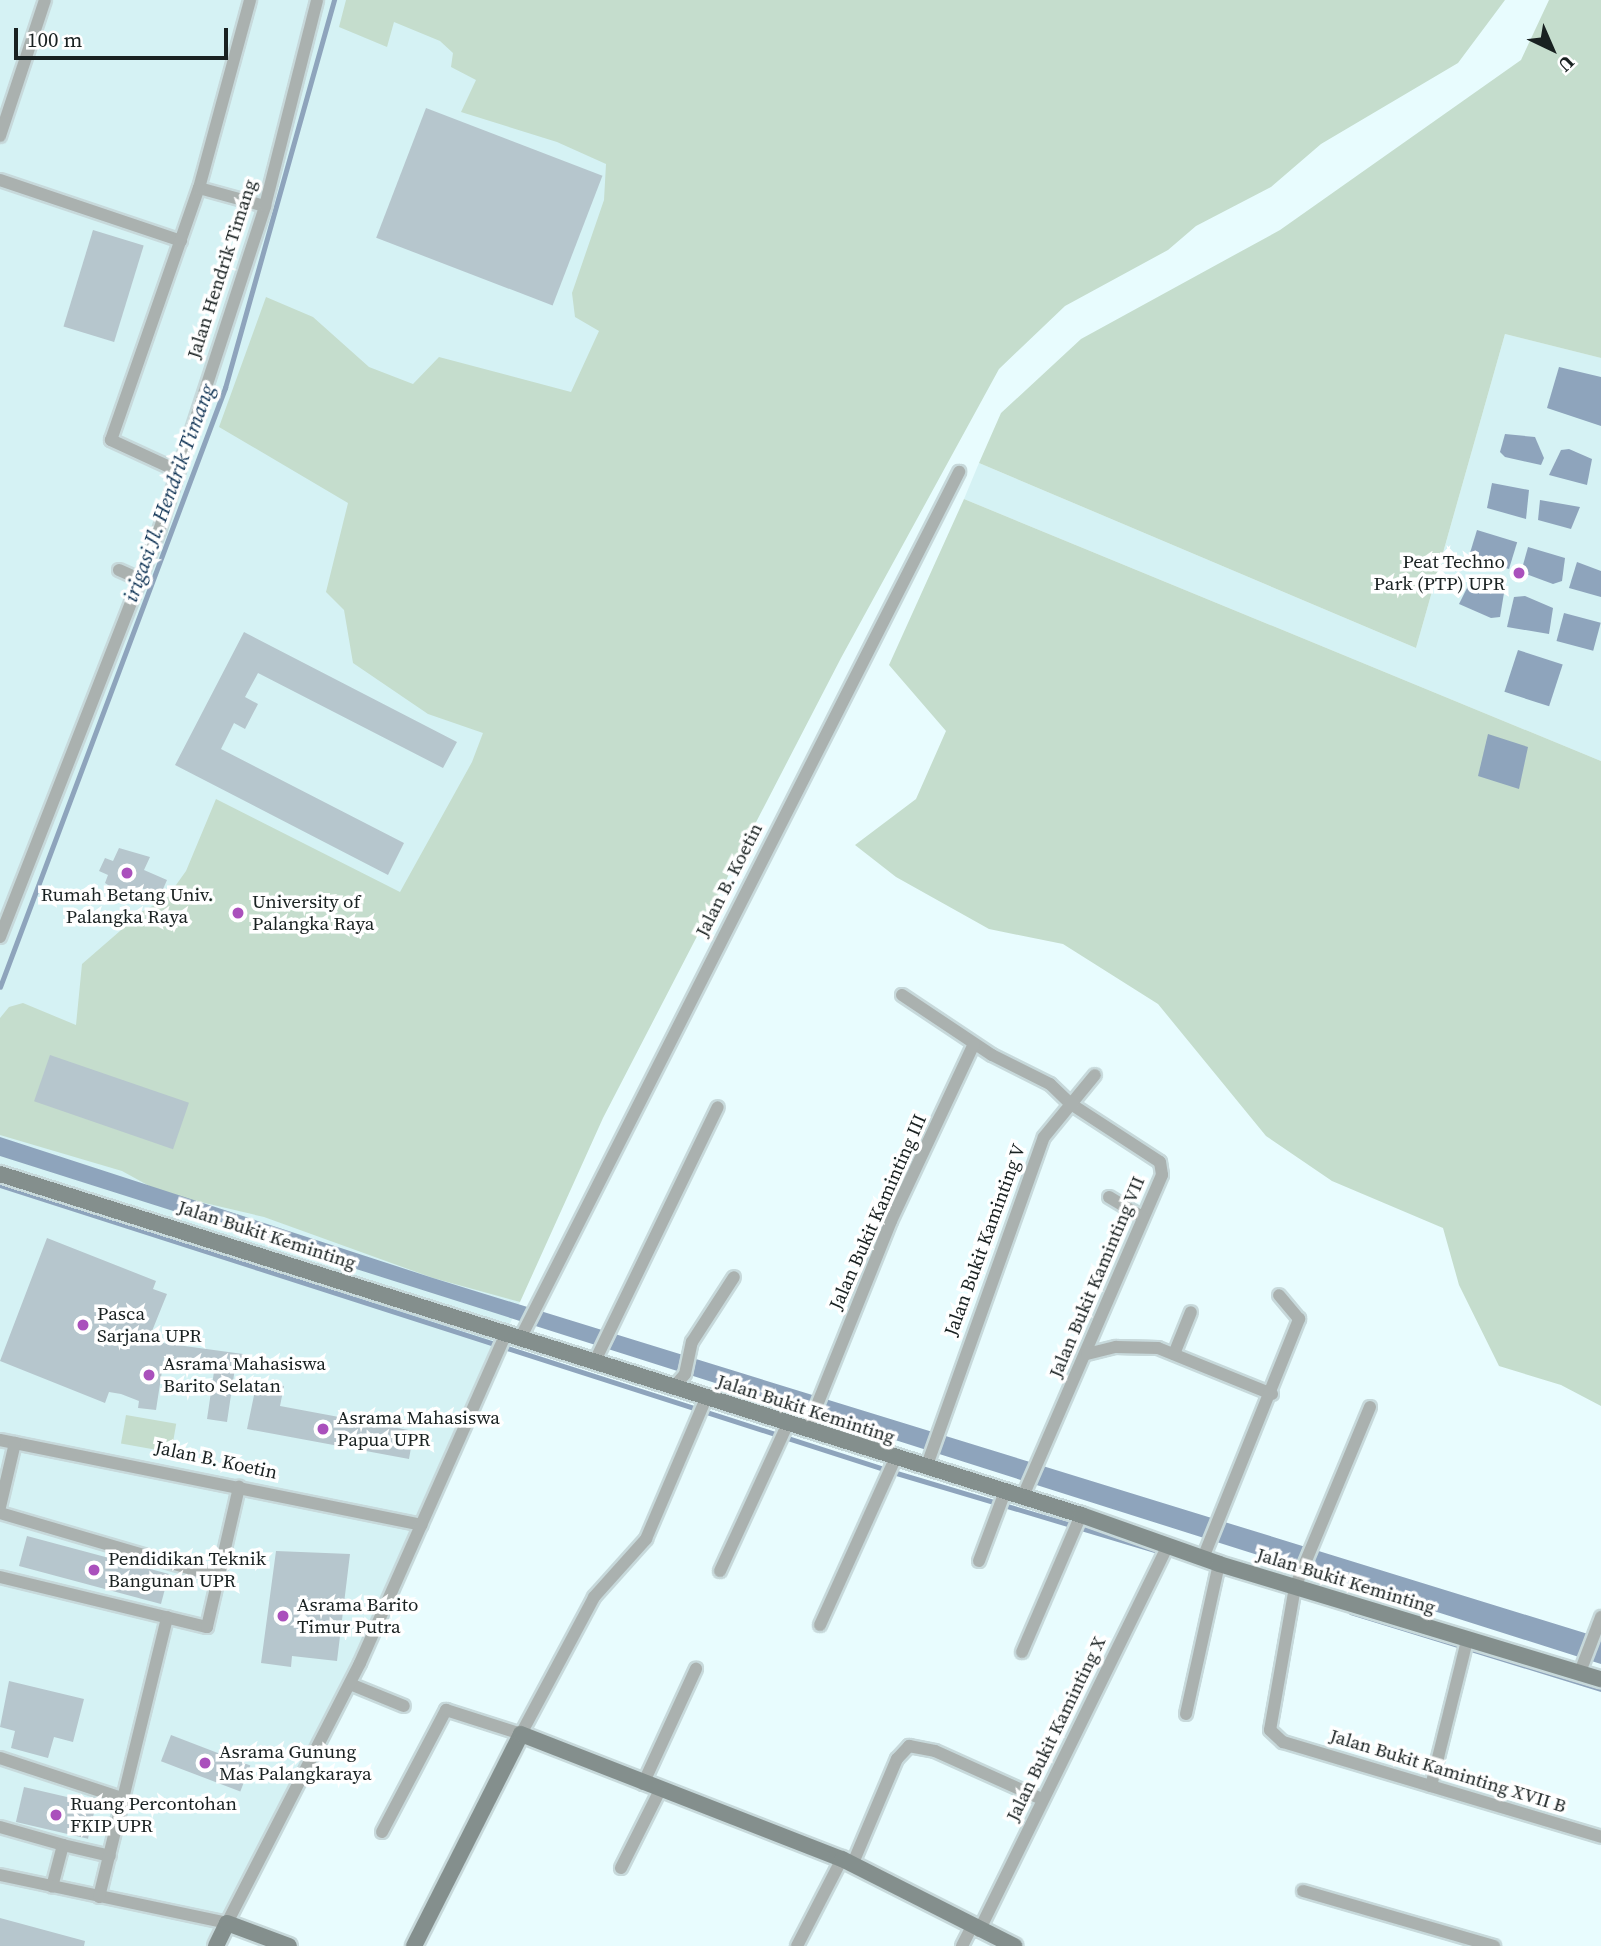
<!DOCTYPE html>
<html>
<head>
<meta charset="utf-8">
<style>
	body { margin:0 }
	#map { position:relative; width:1601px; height:1946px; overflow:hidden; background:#e8fcfe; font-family:"Source Serif 4",serif }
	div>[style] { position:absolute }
	.built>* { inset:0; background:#d5f2f4 }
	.green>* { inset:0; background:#c5ddcd; transform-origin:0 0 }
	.water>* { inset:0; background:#8ea4bc; transform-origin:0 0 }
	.stream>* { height:4.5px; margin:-2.25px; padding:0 2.25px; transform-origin:2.25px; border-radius:2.25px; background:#8ea4bc }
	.building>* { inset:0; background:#b6c6cd; transform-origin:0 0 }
	.roads { filter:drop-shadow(2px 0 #c7d9db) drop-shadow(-2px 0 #c7d9db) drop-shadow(0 2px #c7d9db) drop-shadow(0 -2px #c7d9db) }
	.street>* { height:12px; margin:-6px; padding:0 6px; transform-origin:6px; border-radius:6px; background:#aab1af }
	.secondary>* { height:16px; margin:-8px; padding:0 8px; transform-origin:8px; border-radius:8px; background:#848f8d }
	.dots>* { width:19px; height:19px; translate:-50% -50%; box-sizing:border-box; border:4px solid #fff; border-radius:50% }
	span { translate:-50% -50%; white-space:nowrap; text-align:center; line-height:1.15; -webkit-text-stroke:7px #fff; paint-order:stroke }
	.street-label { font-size:19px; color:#192121 }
	.poi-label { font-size:19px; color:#192121 }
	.right { translate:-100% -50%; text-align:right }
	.left { translate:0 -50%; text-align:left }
	.water-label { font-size:21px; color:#0d3153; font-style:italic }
	.north { position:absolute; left:1517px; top:14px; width:70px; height:70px; -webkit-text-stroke:5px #fff; paint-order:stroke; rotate:136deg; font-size:19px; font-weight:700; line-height:28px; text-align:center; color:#192121 }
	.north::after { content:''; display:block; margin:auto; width:24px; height:32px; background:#192121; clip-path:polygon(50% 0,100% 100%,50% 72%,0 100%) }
	.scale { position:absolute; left:14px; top:28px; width:214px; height:32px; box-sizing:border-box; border:4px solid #192121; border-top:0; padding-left:9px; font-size:21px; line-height:24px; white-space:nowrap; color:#192121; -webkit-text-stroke:5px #fff; paint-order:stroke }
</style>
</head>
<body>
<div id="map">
	<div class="built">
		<i style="clip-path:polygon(0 0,588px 0,688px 110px,363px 1248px,520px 1302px,354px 1659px,211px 1946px,0 1946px)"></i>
		<i style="clip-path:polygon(1505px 334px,1601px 358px,1601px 761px,964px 499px,979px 463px,1416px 648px)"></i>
	</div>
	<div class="green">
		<i style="clip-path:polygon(346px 0,1505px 0,1458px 63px,1321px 144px,1271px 187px,1196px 226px,1168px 250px,1065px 306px,999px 369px,841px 658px,603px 1118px,520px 1302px,433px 1278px,264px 1217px,162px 1193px,122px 1171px,0 1135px,0 1018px,9px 1007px,23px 1003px,76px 1025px,82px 964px,143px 911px,166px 899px,186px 871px,216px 799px,400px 892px,472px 762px,483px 733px,428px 714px,353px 663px,344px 610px,326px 592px,348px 503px,219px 427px,266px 297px,313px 317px,369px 367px,413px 384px,439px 357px,571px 392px,599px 331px,575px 317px,572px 293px,604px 200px,606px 164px,557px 142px,461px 112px,476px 80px,451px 67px,453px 53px,440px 41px,394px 22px,387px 47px,339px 27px)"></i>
		<i style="clip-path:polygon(1549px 0,1601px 0,1601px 358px,1505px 334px,1416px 648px,979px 463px,1001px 413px,1081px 339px,1280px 230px,1521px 60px)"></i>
		<i style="clip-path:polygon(964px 499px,1601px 761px,1601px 1406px,1561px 1385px,1499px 1366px,1459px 1285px,1443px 1228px,1332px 1181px,1266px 1136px,1158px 1004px,1063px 944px,989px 929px,896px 877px,855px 845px,916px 799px,946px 731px,889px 665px)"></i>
		<i style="left:126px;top:1415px;width:51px;height:29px;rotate:10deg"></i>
	</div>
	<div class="water">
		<i style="clip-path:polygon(1559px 367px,1601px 377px,1601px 426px,1547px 408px)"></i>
		<i style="clip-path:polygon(1505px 434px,1535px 437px,1544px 458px,1541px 465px,1505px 457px,1500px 452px)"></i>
		<i style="clip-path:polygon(1569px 449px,1592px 459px,1587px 485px,1549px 475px,1561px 450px)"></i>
		<i style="clip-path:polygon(1492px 483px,1529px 490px,1526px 519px,1487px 508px)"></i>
		<i style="clip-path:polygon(1540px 500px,1580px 507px,1571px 529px,1538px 520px)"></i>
		<i style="left:1477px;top:530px;width:42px;height:28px;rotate:17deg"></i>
		<i style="clip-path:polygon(1528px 547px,1565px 558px,1562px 581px,1553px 584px,1521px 572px)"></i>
		<i style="clip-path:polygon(1577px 562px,1601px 571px,1601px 597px,1569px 588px)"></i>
		<i style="clip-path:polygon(1470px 582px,1504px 593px,1500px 617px,1491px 618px,1459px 604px)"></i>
		<i style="clip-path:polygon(1525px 596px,1553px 608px,1549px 634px,1507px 627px,1514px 597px)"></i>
		<i style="left:1564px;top:613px;width:38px;height:29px;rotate:15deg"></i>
		<i style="left:1518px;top:650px;width:47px;height:44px;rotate:18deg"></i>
		<i style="clip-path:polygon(1488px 734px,1528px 747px,1519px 789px,1478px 776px)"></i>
		<i style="clip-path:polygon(0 1137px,433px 1278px,1601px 1638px,1601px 1664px,0 1156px)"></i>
	</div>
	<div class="stream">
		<i style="left:0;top:987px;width:640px;rotate:-69.41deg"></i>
		<i style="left:225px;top:388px;width:403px;rotate:-74.3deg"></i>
		<i style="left:0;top:1185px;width:935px;rotate:17.81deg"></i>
		<i style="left:890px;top:1471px;width:284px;rotate:16.6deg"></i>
		<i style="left:1351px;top:1612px;width:262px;rotate:17.1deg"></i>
	</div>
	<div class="building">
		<i style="left:426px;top:108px;width:189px;height:139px;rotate:21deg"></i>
		<i style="left:93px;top:230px;width:53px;height:101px;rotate:17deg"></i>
		<i style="clip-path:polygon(244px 632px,457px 742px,443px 768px,258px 673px,245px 697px,258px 704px,245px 729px,234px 723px,221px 749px,404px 843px,388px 875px,175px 765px)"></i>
		<i style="clip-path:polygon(119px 848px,150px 857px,144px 870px,167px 880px,160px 896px,139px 887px,132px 901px,105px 883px,108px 875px,99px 871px,105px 858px,113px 861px)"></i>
		<i style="left:50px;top:1055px;width:147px;height:49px;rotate:19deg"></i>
		<i style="clip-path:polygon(47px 1238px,156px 1281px,153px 1289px,167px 1294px,148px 1341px,243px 1354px,241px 1369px,235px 1368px,227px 1422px,207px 1419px,215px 1365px,164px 1358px,156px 1410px,138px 1408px,139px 1401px,121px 1394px,109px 1392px,105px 1403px,0 1361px)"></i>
		<i style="clip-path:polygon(257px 1381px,284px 1386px,280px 1406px,414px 1431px,409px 1459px,247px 1429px)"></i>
		<i style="left:27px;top:1536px;width:147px;height:31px;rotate:15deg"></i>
		<i style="clip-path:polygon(276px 1551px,350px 1554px,337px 1661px,292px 1656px,291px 1667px,261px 1663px)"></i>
		<i style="clip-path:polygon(9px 1681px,84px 1699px,73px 1742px,54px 1737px,48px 1758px,11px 1748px,15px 1731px,0 1727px)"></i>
		<i style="left:171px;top:1735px;width:85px;height:28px;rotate:21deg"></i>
		<i style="left:24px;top:1787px;width:74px;height:36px;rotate:13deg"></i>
		<i style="clip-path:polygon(0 1918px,85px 1941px,84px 1946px,0 1946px)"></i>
	</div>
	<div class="roads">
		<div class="street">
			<i style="left:0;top:136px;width:143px;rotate:-71.7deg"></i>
			<i style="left:0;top:180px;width:191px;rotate:18.6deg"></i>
			<i style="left:199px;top:188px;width:68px;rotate:15.3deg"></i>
			<i style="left:178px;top:471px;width:74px;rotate:-155.2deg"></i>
			<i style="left:111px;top:440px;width:267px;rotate:-70.8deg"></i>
			<i style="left:199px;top:188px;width:195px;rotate:-74.8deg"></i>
			<i style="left:119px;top:570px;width:24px;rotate:24deg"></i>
			<i style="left:0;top:937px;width:439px;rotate:-68.6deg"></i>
			<i style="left:160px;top:528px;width:339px;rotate:-71.9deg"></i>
			<i style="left:265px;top:206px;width:212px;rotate:-75.8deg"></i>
			<i style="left:902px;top:995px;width:108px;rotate:33.7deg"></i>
			<i style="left:992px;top:1055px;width:65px;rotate:26.6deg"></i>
			<i style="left:1050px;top:1084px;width:29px;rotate:44deg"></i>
			<i style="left:1071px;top:1104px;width:106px;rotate:33.1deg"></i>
			<i style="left:1160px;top:1162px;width:13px;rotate:81deg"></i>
			<i style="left:1162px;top:1175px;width:350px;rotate:113.4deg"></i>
			<i style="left:1109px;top:1197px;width:39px;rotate:31deg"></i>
			<i style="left:521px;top:1337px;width:970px;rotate:-63.14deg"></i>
			<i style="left:1087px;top:1354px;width:30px;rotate:-14deg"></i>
			<i style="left:1116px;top:1347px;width:42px;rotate:1.4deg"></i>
			<i style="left:1158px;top:1348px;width:123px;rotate:22deg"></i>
			<i style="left:1174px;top:1354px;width:45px;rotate:-68deg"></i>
			<i style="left:594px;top:1363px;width:284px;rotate:-64.2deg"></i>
			<i style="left:673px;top:1388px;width:18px;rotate:-49deg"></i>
			<i style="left:685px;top:1374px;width:33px;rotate:-78deg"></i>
			<i style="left:692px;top:1342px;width:77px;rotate:-57.1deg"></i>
			<i style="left:1370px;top:1407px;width:195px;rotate:112.6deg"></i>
			<i style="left:1295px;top:1587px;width:145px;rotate:99.9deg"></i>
			<i style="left:1270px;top:1730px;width:18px;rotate:43deg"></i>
			<i style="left:1283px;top:1742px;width:332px;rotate:16.6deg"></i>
			<i style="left:807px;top:1430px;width:225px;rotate:-68.1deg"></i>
			<i style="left:891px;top:1221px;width:195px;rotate:-64.9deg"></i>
			<i style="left:0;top:1440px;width:430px;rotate:11.4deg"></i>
			<i style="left:926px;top:1468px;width:351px;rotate:-70.4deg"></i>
			<i style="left:1044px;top:1137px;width:80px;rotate:-50.6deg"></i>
			<i style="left:0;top:1507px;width:66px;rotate:-76.8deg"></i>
			<i style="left:0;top:1513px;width:228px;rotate:16.3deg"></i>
			<i style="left:1203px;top:1558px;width:258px;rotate:-68.1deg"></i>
			<i style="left:1299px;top:1319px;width:31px;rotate:-130deg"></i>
			<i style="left:979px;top:1561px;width:74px;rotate:-69.4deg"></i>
			<i style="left:720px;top:1571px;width:163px;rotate:-65.3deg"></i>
			<i style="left:0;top:1577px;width:213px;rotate:13.6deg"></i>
			<i style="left:207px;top:1627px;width:144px;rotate:-77.1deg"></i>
			<i style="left:820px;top:1625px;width:182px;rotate:-65.7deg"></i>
			<i style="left:1022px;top:1652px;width:149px;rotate:-66.7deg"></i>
			<i style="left:1580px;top:1672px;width:59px;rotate:-69.1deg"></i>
			<i style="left:350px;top:1684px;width:58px;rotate:22.2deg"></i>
			<i style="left:1186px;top:1714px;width:154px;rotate:-77.6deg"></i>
			<i style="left:0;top:1758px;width:128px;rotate:18.2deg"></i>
			<i style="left:643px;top:1784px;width:127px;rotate:-65.3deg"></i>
			<i style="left:1431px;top:1786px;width:150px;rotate:-76.1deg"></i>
			<i style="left:0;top:1827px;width:66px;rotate:15.9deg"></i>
			<i style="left:63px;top:1845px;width:43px;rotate:104.7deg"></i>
			<i style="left:382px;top:1832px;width:138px;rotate:-62.3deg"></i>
			<i style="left:446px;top:1710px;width:79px;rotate:17.7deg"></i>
			<i style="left:521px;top:1734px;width:155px;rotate:-61.9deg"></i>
			<i style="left:594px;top:1597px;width:78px;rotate:-48.1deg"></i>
			<i style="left:646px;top:1539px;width:153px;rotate:-66.9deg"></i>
			<i style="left:63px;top:1845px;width:48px;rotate:13.2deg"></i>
			<i style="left:853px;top:1863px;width:113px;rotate:-67.1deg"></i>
			<i style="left:897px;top:1759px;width:18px;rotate:-47deg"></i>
			<i style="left:909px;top:1746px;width:26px;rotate:11deg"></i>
			<i style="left:935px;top:1751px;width:117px;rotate:24.2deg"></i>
			<i style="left:621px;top:1868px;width:87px;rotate:-63.4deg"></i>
			<i style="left:0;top:1875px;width:232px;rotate:11.9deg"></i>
			<i style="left:227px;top:1923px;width:292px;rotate:-62.9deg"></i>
			<i style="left:360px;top:1663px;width:361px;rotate:-66.1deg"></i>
			<i style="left:1303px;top:1891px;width:199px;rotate:16.1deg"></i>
			<i style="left:99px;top:1897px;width:288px;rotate:-76.3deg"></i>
			<i style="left:979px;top:1931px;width:430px;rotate:-63.9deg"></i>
			<i style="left:797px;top:1946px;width:98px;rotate:-62.7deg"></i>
			<i style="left:962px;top:1946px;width:22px;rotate:-63deg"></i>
		</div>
		<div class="secondary">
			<i style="left:0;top:1174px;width:1134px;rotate:17.51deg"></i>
			<i style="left:1081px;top:1515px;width:146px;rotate:19.5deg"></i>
			<i style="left:1219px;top:1564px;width:399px;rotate:16.8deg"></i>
			<i style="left:216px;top:1946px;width:25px;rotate:-64deg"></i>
			<i style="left:227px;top:1923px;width:66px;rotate:20.4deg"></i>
			<i style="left:414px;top:1946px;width:237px;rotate:-63.2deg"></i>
			<i style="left:521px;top:1734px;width:344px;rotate:21.3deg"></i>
			<i style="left:842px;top:1859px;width:193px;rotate:26.8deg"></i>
		</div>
	</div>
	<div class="dots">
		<i style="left:1519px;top:573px;background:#aa50bc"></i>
		<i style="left:127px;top:873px;background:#aa50bc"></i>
		<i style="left:238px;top:913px;background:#aa50bc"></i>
		<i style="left:83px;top:1325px;background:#aa50bc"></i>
		<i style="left:149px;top:1375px;background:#aa50bc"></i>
		<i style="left:323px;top:1429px;background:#aa50bc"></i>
		<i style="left:94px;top:1570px;background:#aa50bc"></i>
		<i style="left:283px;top:1616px;background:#aa50bc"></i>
		<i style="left:205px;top:1763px;background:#aa50bc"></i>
		<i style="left:56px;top:1815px;background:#aa50bc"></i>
	</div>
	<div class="street-label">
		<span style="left:222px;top:269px;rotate:-72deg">Jalan Hendrik Timang</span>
		<span style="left:729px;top:880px;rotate:-63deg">Jalan B. Koetin</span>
		<span style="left:878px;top:1212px;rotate:-66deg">Jalan Bukit Kaminting III</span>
		<span style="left:267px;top:1235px;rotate:18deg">Jalan Bukit Keminting</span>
		<span style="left:985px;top:1240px;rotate:-70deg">Jalan Bukit Kaminting V</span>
		<span style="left:1097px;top:1277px;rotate:-67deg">Jalan Bukit Kaminting VII</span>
		<span style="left:806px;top:1409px;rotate:18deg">Jalan Bukit Keminting</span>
		<span style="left:216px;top:1460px;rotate:12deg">Jalan B. Koetin</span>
		<span style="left:1346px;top:1581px;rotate:17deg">Jalan Bukit Keminting</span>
		<span style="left:1056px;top:1729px;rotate:-64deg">Jalan Bukit Kaminting X</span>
		<span style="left:1448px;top:1771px;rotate:17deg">Jalan Bukit Kaminting XVII B</span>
	</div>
	<div class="poi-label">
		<span class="right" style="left:1505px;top:573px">Peat Techno<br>Park (PTP) UPR</span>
		<span style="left:127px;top:906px">Rumah Betang Univ.<br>Palangka Raya</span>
		<span class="left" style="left:252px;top:913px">University of<br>Palangka Raya</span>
		<span class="left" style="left:97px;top:1325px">Pasca<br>Sarjana UPR</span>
		<span class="left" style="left:163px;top:1375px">Asrama Mahasiswa<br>Barito Selatan</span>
		<span class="left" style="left:337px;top:1429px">Asrama Mahasiswa<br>Papua UPR</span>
		<span class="left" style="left:108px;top:1570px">Pendidikan Teknik<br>Bangunan UPR</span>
		<span class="left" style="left:297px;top:1616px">Asrama Barito<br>Timur Putra</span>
		<span class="left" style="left:219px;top:1763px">Asrama Gunung<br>Mas Palangkaraya</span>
		<span class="left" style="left:70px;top:1815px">Ruang Percontohan<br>FKIP UPR</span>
	</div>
	<div class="water-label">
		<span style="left:169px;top:493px;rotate:-70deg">irigasi Jl. Hendrik Timang</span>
	</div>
	<div class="north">U</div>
	<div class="scale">100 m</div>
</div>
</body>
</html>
